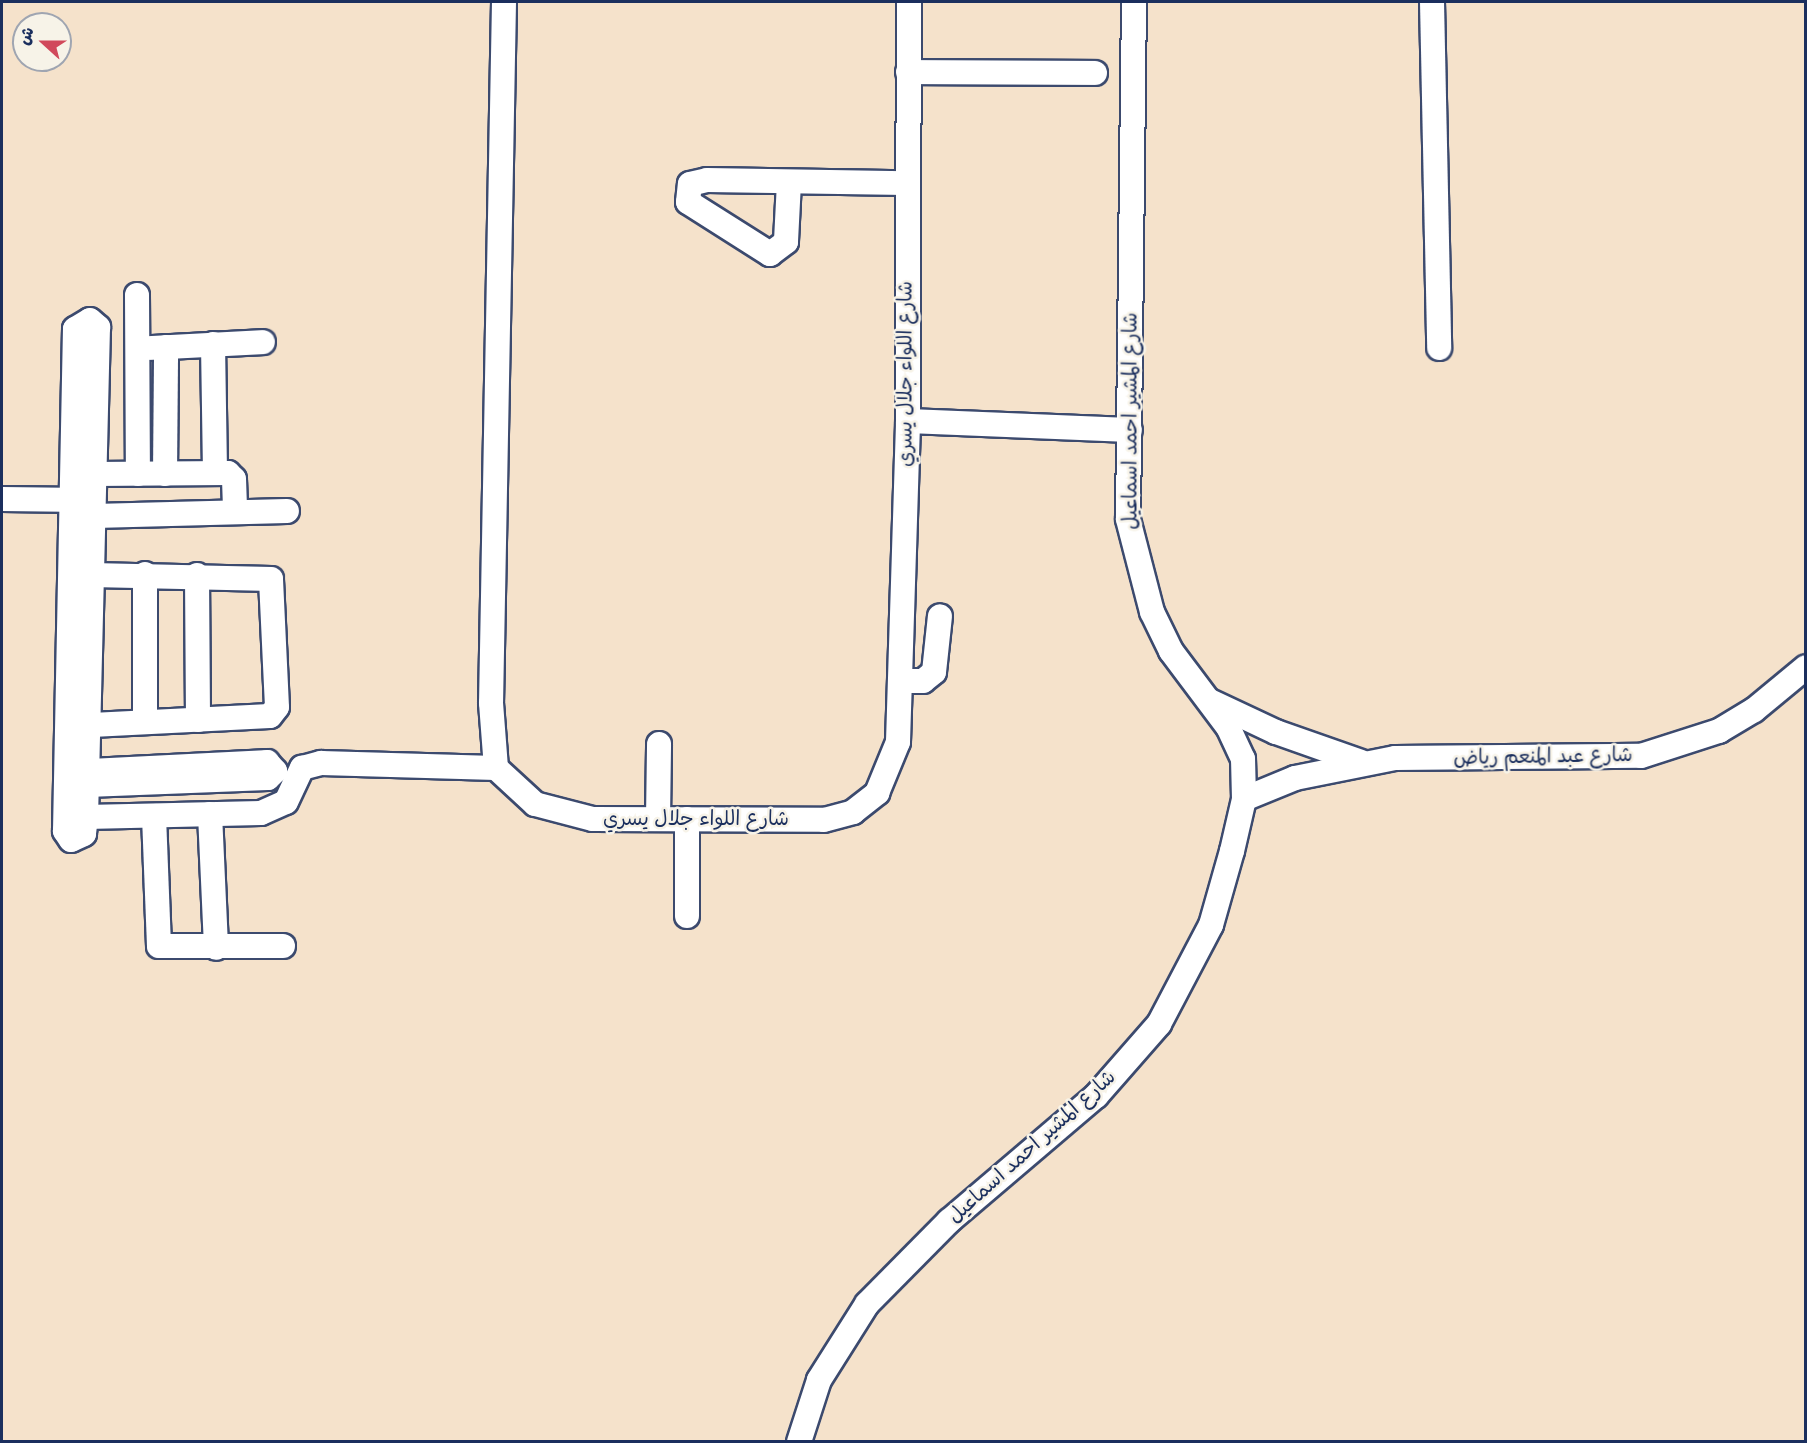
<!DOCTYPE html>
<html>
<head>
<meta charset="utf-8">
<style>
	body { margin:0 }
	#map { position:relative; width:1807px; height:1443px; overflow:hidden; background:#f5e2cb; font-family:"Balsamiq Sans","Playpen Sans Arabic",sans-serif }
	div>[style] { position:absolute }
	.roads { filter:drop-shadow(2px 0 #3c4a6e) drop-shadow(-2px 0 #3c4a6e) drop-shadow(0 2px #3c4a6e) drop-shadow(0 -2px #3c4a6e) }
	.minor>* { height:24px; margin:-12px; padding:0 12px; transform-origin:12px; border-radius:12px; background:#fff }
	span { translate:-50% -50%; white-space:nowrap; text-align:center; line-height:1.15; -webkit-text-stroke:5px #f7f3e8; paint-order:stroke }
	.street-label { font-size:20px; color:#1b2f5e }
	.frame { position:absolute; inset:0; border:3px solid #1b2f5e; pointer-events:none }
	.north { position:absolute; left:12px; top:12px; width:60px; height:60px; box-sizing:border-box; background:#f7f3e8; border:2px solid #9fa5b1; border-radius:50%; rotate:291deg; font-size:16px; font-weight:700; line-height:24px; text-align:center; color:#1b2f5e }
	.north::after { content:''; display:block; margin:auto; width:21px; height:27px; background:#d1495b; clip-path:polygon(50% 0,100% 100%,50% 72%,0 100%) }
</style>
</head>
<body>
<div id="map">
	<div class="roads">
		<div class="minor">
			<i style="left:504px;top:2px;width:701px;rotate:91.06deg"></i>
			<i style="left:491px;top:703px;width:65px;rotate:85.6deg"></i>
			<i style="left:496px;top:768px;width:53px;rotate:42.7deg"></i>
			<i style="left:535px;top:804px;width:60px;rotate:14.5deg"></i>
			<i style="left:593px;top:819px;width:231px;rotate:0.2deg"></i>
			<i style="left:824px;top:820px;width:30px;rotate:-15deg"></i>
			<i style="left:853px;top:812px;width:31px;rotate:-38deg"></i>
			<i style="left:877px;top:793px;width:55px;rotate:-67.6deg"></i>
			<i style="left:898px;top:742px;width:321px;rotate:-88.2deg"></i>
			<i style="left:908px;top:421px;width:419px;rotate:-89.9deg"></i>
			<i style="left:1432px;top:2px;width:346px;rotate:88.8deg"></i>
			<i style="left:908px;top:72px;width:187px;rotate:0.3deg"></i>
			<i style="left:789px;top:182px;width:60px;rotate:92.9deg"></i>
			<i style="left:786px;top:242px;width:20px;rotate:143deg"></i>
			<i style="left:770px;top:254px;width:97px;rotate:-147.6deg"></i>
			<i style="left:688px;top:202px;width:18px;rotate:-84deg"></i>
			<i style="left:690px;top:184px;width:17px;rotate:-13deg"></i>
			<i style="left:707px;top:180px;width:199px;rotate:0.9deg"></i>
			<i style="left:137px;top:295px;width:179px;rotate:89.7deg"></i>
			<i style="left:90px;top:320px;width:11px;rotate:41deg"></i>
			<i style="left:98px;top:327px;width:490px;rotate:91.4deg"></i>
			<i style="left:86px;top:817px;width:17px;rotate:97deg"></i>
			<i style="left:84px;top:834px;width:14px;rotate:155deg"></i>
			<i style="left:71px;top:840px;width:11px;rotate:-124deg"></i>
			<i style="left:65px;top:831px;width:502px;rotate:-88.86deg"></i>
			<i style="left:75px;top:329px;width:17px;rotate:-31deg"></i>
			<i style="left:213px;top:344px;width:128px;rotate:89.1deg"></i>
			<i style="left:150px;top:348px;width:113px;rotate:-3deg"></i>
			<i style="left:908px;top:421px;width:222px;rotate:2.3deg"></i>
			<i style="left:94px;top:474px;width:134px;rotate:-0.4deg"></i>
			<i style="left:228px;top:473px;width:8px;rotate:45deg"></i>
			<i style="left:234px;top:479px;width:33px;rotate:88deg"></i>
			<i style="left:165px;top:474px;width:127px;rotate:-89.5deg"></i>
			<i style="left:2px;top:499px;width:83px;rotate:0.7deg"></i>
			<i style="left:94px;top:516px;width:193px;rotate:-1.5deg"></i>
			<i style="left:145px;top:574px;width:148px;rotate:90deg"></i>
			<i style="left:197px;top:575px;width:145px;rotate:89.6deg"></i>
			<i style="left:902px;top:681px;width:21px"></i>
			<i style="left:923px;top:681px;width:14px;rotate:-39deg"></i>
			<i style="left:934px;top:672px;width:56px;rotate:-83.9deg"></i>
			<i style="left:1210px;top:701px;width:73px;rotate:25.2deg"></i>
			<i style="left:1276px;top:732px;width:90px;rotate:19.4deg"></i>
			<i style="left:72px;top:726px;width:198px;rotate:-2.9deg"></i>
			<i style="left:270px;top:716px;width:11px;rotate:-52deg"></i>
			<i style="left:277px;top:707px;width:128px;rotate:-92.7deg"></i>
			<i style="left:271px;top:579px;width:179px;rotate:-178.7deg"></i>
			<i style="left:87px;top:785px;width:181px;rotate:-2.2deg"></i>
			<i style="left:268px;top:778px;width:10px;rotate:-45deg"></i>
			<i style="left:275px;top:771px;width:12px;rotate:-132deg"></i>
			<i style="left:267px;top:762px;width:180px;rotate:177.1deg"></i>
			<i style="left:1244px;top:799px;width:55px;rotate:-22.4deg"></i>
			<i style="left:1295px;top:778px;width:102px;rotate:-11.3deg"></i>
			<i style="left:1395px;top:758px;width:246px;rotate:-0.5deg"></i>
			<i style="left:1641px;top:756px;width:82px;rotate:-17.8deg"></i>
			<i style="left:1719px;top:731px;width:41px;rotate:-31deg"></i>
			<i style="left:1754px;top:710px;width:67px;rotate:-39.6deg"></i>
			<i style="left:210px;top:814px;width:134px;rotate:87.4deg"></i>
			<i style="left:154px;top:816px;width:130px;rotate:87.8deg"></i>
			<i style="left:159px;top:946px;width:124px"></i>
			<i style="left:86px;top:817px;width:175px;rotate:-1.3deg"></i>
			<i style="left:261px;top:813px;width:27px;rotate:-24deg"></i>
			<i style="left:286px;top:802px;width:38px;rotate:-65deg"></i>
			<i style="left:302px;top:768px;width:20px;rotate:-15deg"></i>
			<i style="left:321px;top:763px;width:175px;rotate:1.6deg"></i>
			<i style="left:658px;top:819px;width:75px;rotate:-89.2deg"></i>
			<i style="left:687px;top:916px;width:97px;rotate:-90deg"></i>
			<i style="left:799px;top:1442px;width:65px;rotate:-72.1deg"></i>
			<i style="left:819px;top:1380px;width:90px;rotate:-57.7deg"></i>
			<i style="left:867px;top:1304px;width:117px;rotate:-45.3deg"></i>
			<i style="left:949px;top:1221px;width:193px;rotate:-40.4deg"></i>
			<i style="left:1096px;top:1096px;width:96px;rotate:-48.8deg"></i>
			<i style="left:1159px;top:1024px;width:112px;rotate:-62.3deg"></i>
			<i style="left:1211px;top:925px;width:77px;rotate:-74.2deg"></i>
			<i style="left:1232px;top:851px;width:53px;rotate:-77deg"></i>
			<i style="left:1244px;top:799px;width:40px;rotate:-91.4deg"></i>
			<i style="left:1243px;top:759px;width:35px;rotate:-115deg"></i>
			<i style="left:1228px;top:727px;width:95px;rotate:-126.9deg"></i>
			<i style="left:1171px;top:651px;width:43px;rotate:-116deg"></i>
			<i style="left:1152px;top:612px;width:96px;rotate:-104.5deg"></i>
			<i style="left:1128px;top:519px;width:517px;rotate:-89.34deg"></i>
		</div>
	</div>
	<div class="street-label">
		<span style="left:906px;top:374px;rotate:-90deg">شارع اللواء جلال يسري</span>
		<span style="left:1131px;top:421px;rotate:-90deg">شارع المشير احمد اسماعيل</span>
		<span style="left:1543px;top:757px;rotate:-1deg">شارع عبد المنعم رياض</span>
		<span style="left:696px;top:819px">شارع اللواء جلال يسري</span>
		<span style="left:1032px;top:1147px;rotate:-42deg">شارع المشير احمد اسماعيل</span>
	</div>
	<div class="frame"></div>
	<div class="north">ش</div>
</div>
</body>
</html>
